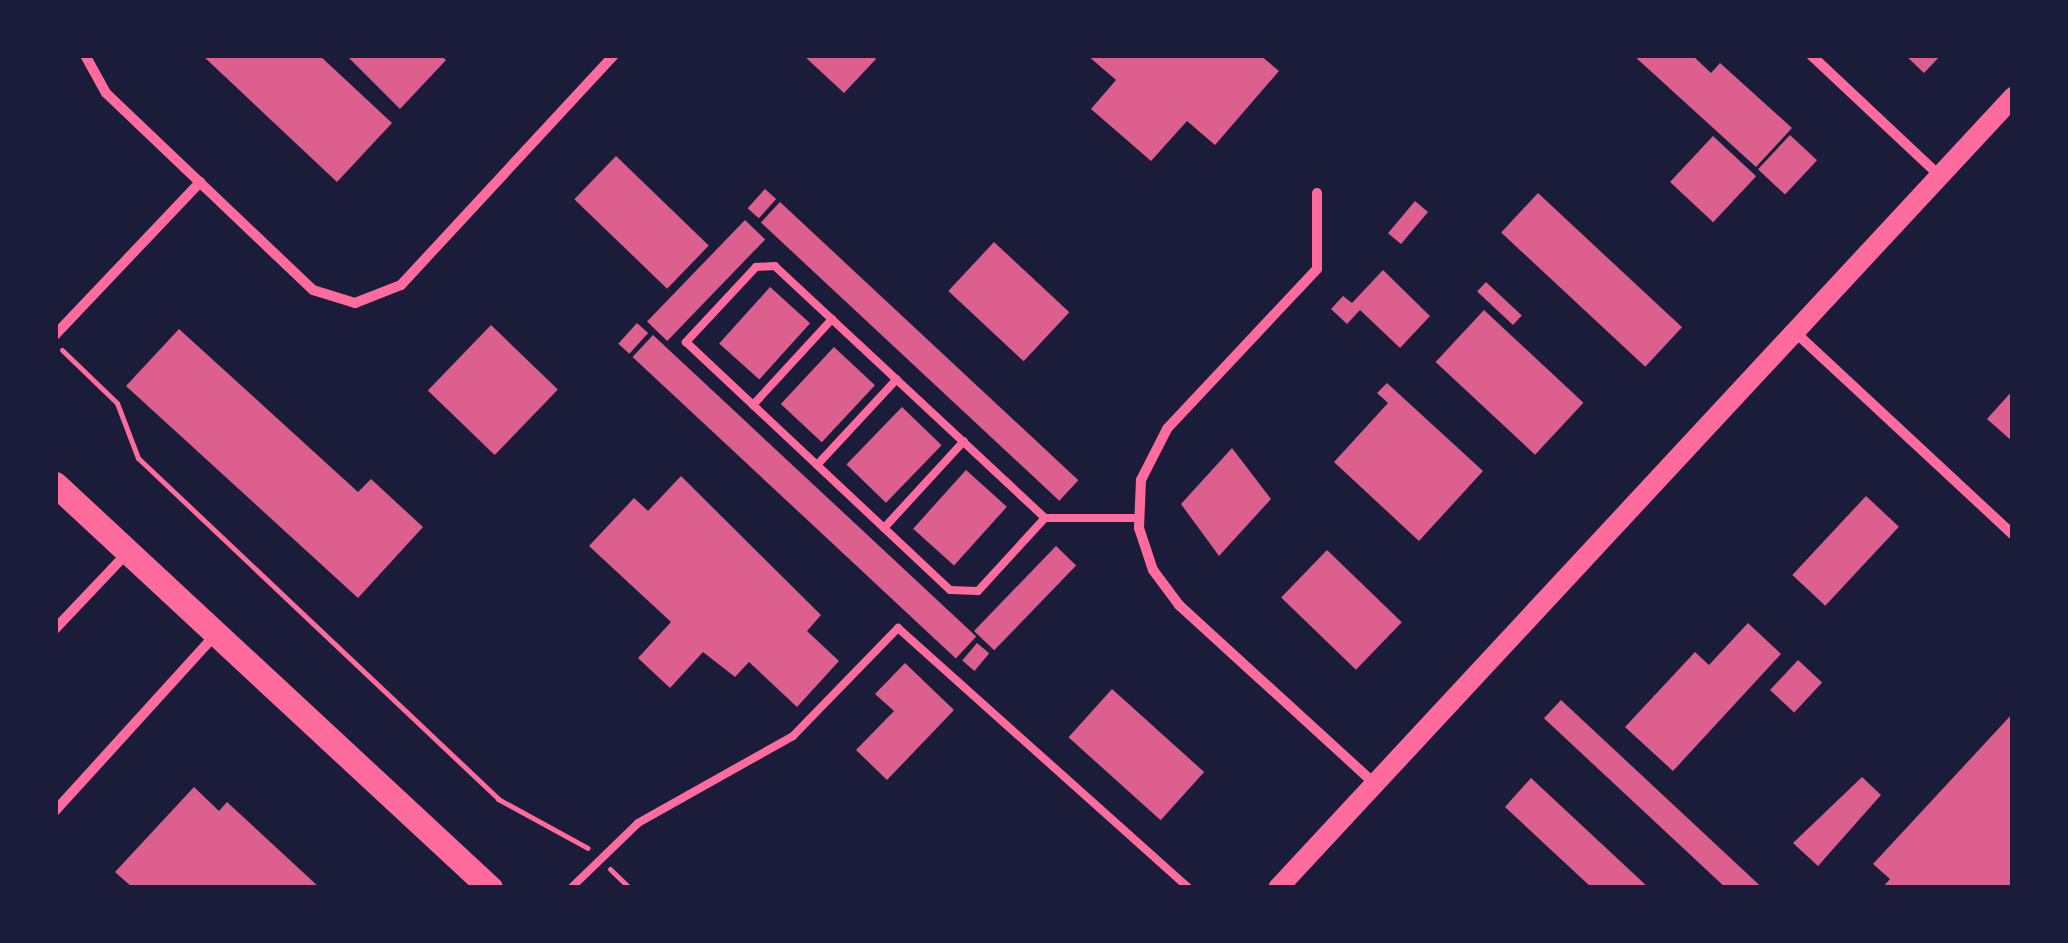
<!DOCTYPE html>
<html>
<head>
<meta charset="utf-8">
<style>
	body { margin:0 }
	#map { position:relative; width:2068px; height:943px; overflow:hidden; background:#1b1b3a; font-family:"Varela Round",sans-serif }
	div>[style] { position:absolute }
	.building>* { inset:0; background:#dd5f8e; transform-origin:0 0 }
	.path>* { height:5px; margin:-2.5px; padding:0 2.5px; transform-origin:2.5px; border-radius:2.5px; background:#ff6b9d }
	.service>* { height:8px; margin:-4px; padding:0 4px; transform-origin:4px; border-radius:4px; background:#ff6b9d }
	.minor>* { height:10px; margin:-5px; padding:0 5px; transform-origin:5px; border-radius:5px; background:#ff6b9d }
	.secondary>* { height:20px; margin:-10px; padding:0 10px; transform-origin:10px; border-radius:10px; background:#ff6b9d }
	.primary>* { height:25px; margin:-12.5px; padding:0 12.5px; transform-origin:12.5px; border-radius:12.5px; background:#ff6b9d }
	span { translate:-50% -50%; white-space:nowrap; text-align:center; line-height:1.15; -webkit-text-stroke:8px #1b1b3a; paint-order:stroke }
	.frame { position:absolute; inset:0; border:58px solid #1b1b3a; pointer-events:none }
</style>
</head>
<body>
<div id="map">
	<div class="building">
		<i style="clip-path:polygon(202px 55px,319px 55px,392px 123px,337px 182px)"></i>
		<i style="clip-path:polygon(346px 55px,440px 55px,446px 60px,400px 109px)"></i>
		<i style="clip-path:polygon(803px 55px,871px 55px,876px 59px,844px 93px)"></i>
		<i style="clip-path:polygon(1087px 55px,1260px 55px,1279px 71px,1215px 145px,1187px 121px,1151px 161px,1091px 109px,1116px 80px)"></i>
		<i style="clip-path:polygon(1633px 55px,1692px 55px,1711px 73px,1720px 63px,1792px 128px,1756px 167px)"></i>
		<i style="clip-path:polygon(1905px 55px,1941px 55px,1924px 73px)"></i>
		<i style="left:1790px;top:135px;width:37px;height:47px;rotate:43deg"></i>
		<i style="left:1713px;top:136px;width:59px;height:63px;rotate:43deg"></i>
		<i style="left:616px;top:156px;width:129px;height:60px;rotate:44deg"></i>
		<i style="left:765px;top:189px;width:15px;height:26px;rotate:42deg"></i>
		<i style="left:1538px;top:193px;width:197px;height:54px;rotate:43deg"></i>
		<i style="left:1415px;top:201px;width:17px;height:42px;rotate:40deg"></i>
		<i style="left:780px;top:202px;width:408px;height:28px;rotate:43deg"></i>
		<i style="left:745px;top:220px;width:28px;height:141px;rotate:44deg"></i>
		<i style="left:994px;top:242px;width:103px;height:67px;rotate:43deg"></i>
		<i style="clip-path:polygon(1383px 270px,1430px 316px,1400px 348px,1360px 310px,1347px 324px,1331px 309px,1343px 296px,1352px 303px)"></i>
		<i style="left:1486px;top:282px;width:49px;height:13px;rotate:43deg"></i>
		<i style="left:770px;top:287px;width:54px;height:76px;rotate:42deg"></i>
		<i style="left:1484px;top:310px;width:136px;height:71px;rotate:43deg"></i>
		<i style="left:637px;top:323px;width:15px;height:28px;rotate:42deg"></i>
		<i style="left:491px;top:325px;width:93px;height:91px;rotate:44deg"></i>
		<i style="clip-path:polygon(179px 329px,358px 492px,371px 479px,423px 527px,358px 598px,126px 386px)"></i>
		<i style="left:653px;top:335px;width:442px;height:30px;rotate:43deg"></i>
		<i style="left:834px;top:347px;width:56px;height:78px;rotate:43deg"></i>
		<i style="clip-path:polygon(1387px 383px,1483px 471px,1419px 541px,1334px 462px,1388px 403px,1377px 393px)"></i>
		<i style="clip-path:polygon(2013px 390px,2013px 442px,1987px 419px)"></i>
		<i style="left:902px;top:407px;width:55px;height:80px;rotate:44deg"></i>
		<i style="clip-path:polygon(1232px 448px,1271px 499px,1219px 556px,1181px 504px)"></i>
		<i style="left:966px;top:470px;width:55px;height:79px;rotate:42deg"></i>
		<i style="clip-path:polygon(681px 476px,821px 615px,807px 631px,839px 661px,797px 707px,749px 662px,735px 677px,703px 652px,670px 688px,638px 658px,671px 622px,589px 546px,634px 498px,648px 511px)"></i>
		<i style="left:1866px;top:496px;width:45px;height:108px;rotate:43deg"></i>
		<i style="left:1056px;top:546px;width:28px;height:118px;rotate:44deg"></i>
		<i style="left:1327px;top:550px;width:104px;height:66px;rotate:44deg"></i>
		<i style="clip-path:polygon(1748px 623px,1781px 654px,1673px 771px,1625px 727px,1695px 652px,1709px 665px)"></i>
		<i style="left:977px;top:643px;width:16px;height:23px;rotate:40deg"></i>
		<i style="left:1798px;top:660px;width:33px;height:41px;rotate:43deg"></i>
		<i style="clip-path:polygon(905px 663px,954px 710px,887px 780px,856px 750px,894px 711px,875px 694px)"></i>
		<i style="left:1112px;top:689px;width:124px;height:65px;rotate:42deg"></i>
		<i style="left:1561px;top:700px;width:277px;height:25px;rotate:43deg"></i>
		<i style="clip-path:polygon(2013px 713px,2013px 888px,1882px 888px,1890px 879px,1873px 864px)"></i>
		<i style="clip-path:polygon(1862px 777px,1881px 795px,1818px 866px,1793px 843px)"></i>
		<i style="clip-path:polygon(1531px 778px,1649px 888px,1592px 888px,1505px 807px)"></i>
		<i style="clip-path:polygon(194px 787px,219px 811px,227px 802px,320px 888px,133px 888px,115px 872px)"></i>
	</div>
	<div class="path">
		<i style="left:62px;top:350px;width:76px;rotate:43.9deg"></i>
		<i style="left:117px;top:403px;width:59px;rotate:69.1deg"></i>
		<i style="left:138px;top:458px;width:496px;rotate:43.4deg"></i>
		<i style="left:498px;top:799px;width:102px;rotate:28.6deg"></i>
		<i style="left:610px;top:869px;width:28px;rotate:44deg"></i>
	</div>
	<div class="service">
		<i style="left:753px;top:405px;width:117px;rotate:-47.4deg"></i>
		<i style="left:817px;top:465px;width:117px;rotate:-47.1deg"></i>
		<i style="left:1045px;top:518px;width:369px;rotate:-137deg"></i>
		<i style="left:775px;top:266px;width:19px;rotate:177deg"></i>
		<i style="left:756px;top:267px;width:103px;rotate:133deg"></i>
		<i style="left:686px;top:342px;width:362px;rotate:43.2deg"></i>
		<i style="left:950px;top:590px;width:28px;rotate:2deg"></i>
		<i style="left:978px;top:591px;width:99px;rotate:-47.5deg"></i>
		<i style="left:1045px;top:518px;width:94px"></i>
		<i style="left:884px;top:528px;width:118px;rotate:-47.4deg"></i>
		<i style="left:571px;top:888px;width:93px;rotate:-44.1deg"></i>
		<i style="left:638px;top:823px;width:178px;rotate:-29.3deg"></i>
		<i style="left:793px;top:736px;width:151px;rotate:-45.8deg"></i>
		<i style="left:898px;top:628px;width:390px;rotate:41.8deg"></i>
	</div>
	<div class="minor">
		<i style="left:85px;top:55px;width:43px;rotate:61.1deg"></i>
		<i style="left:106px;top:93px;width:286px;rotate:43.6deg"></i>
		<i style="left:313px;top:290px;width:44px;rotate:17.2deg"></i>
		<i style="left:355px;top:303px;width:49px;rotate:-21.4deg"></i>
		<i style="left:401px;top:285px;width:313px;rotate:-47.2deg"></i>
		<i style="left:1811px;top:55px;width:177px;rotate:43.2deg"></i>
		<i style="left:1317px;top:193px;width:76px;rotate:90deg"></i>
		<i style="left:1317px;top:269px;width:219px;rotate:133.2deg"></i>
		<i style="left:1167px;top:429px;width:57px;rotate:117deg"></i>
		<i style="left:1141px;top:480px;width:48px;rotate:92.4deg"></i>
		<i style="left:1139px;top:528px;width:44px;rotate:71.6deg"></i>
		<i style="left:1153px;top:570px;width:44px;rotate:53.4deg"></i>
		<i style="left:1179px;top:605px;width:265px;rotate:42.4deg"></i>
		<i style="left:1796px;top:333px;width:296px;rotate:42.9deg"></i>
		<i style="left:55px;top:335px;width:211px;rotate:-46.5deg"></i>
		<i style="left:55px;top:629px;width:108px;rotate:-46.5deg"></i>
		<i style="left:55px;top:811px;width:239px;rotate:-47.7deg"></i>
	</div>
	<div class="secondary">
		<i style="left:1278px;top:888px;width:1080px;rotate:-47.1deg"></i>
	</div>
	<div class="primary">
		<i style="left:55px;top:484px;width:594px;rotate:42.88deg"></i>
	</div>
	<div class="frame"></div>
</div>
</body>
</html>
